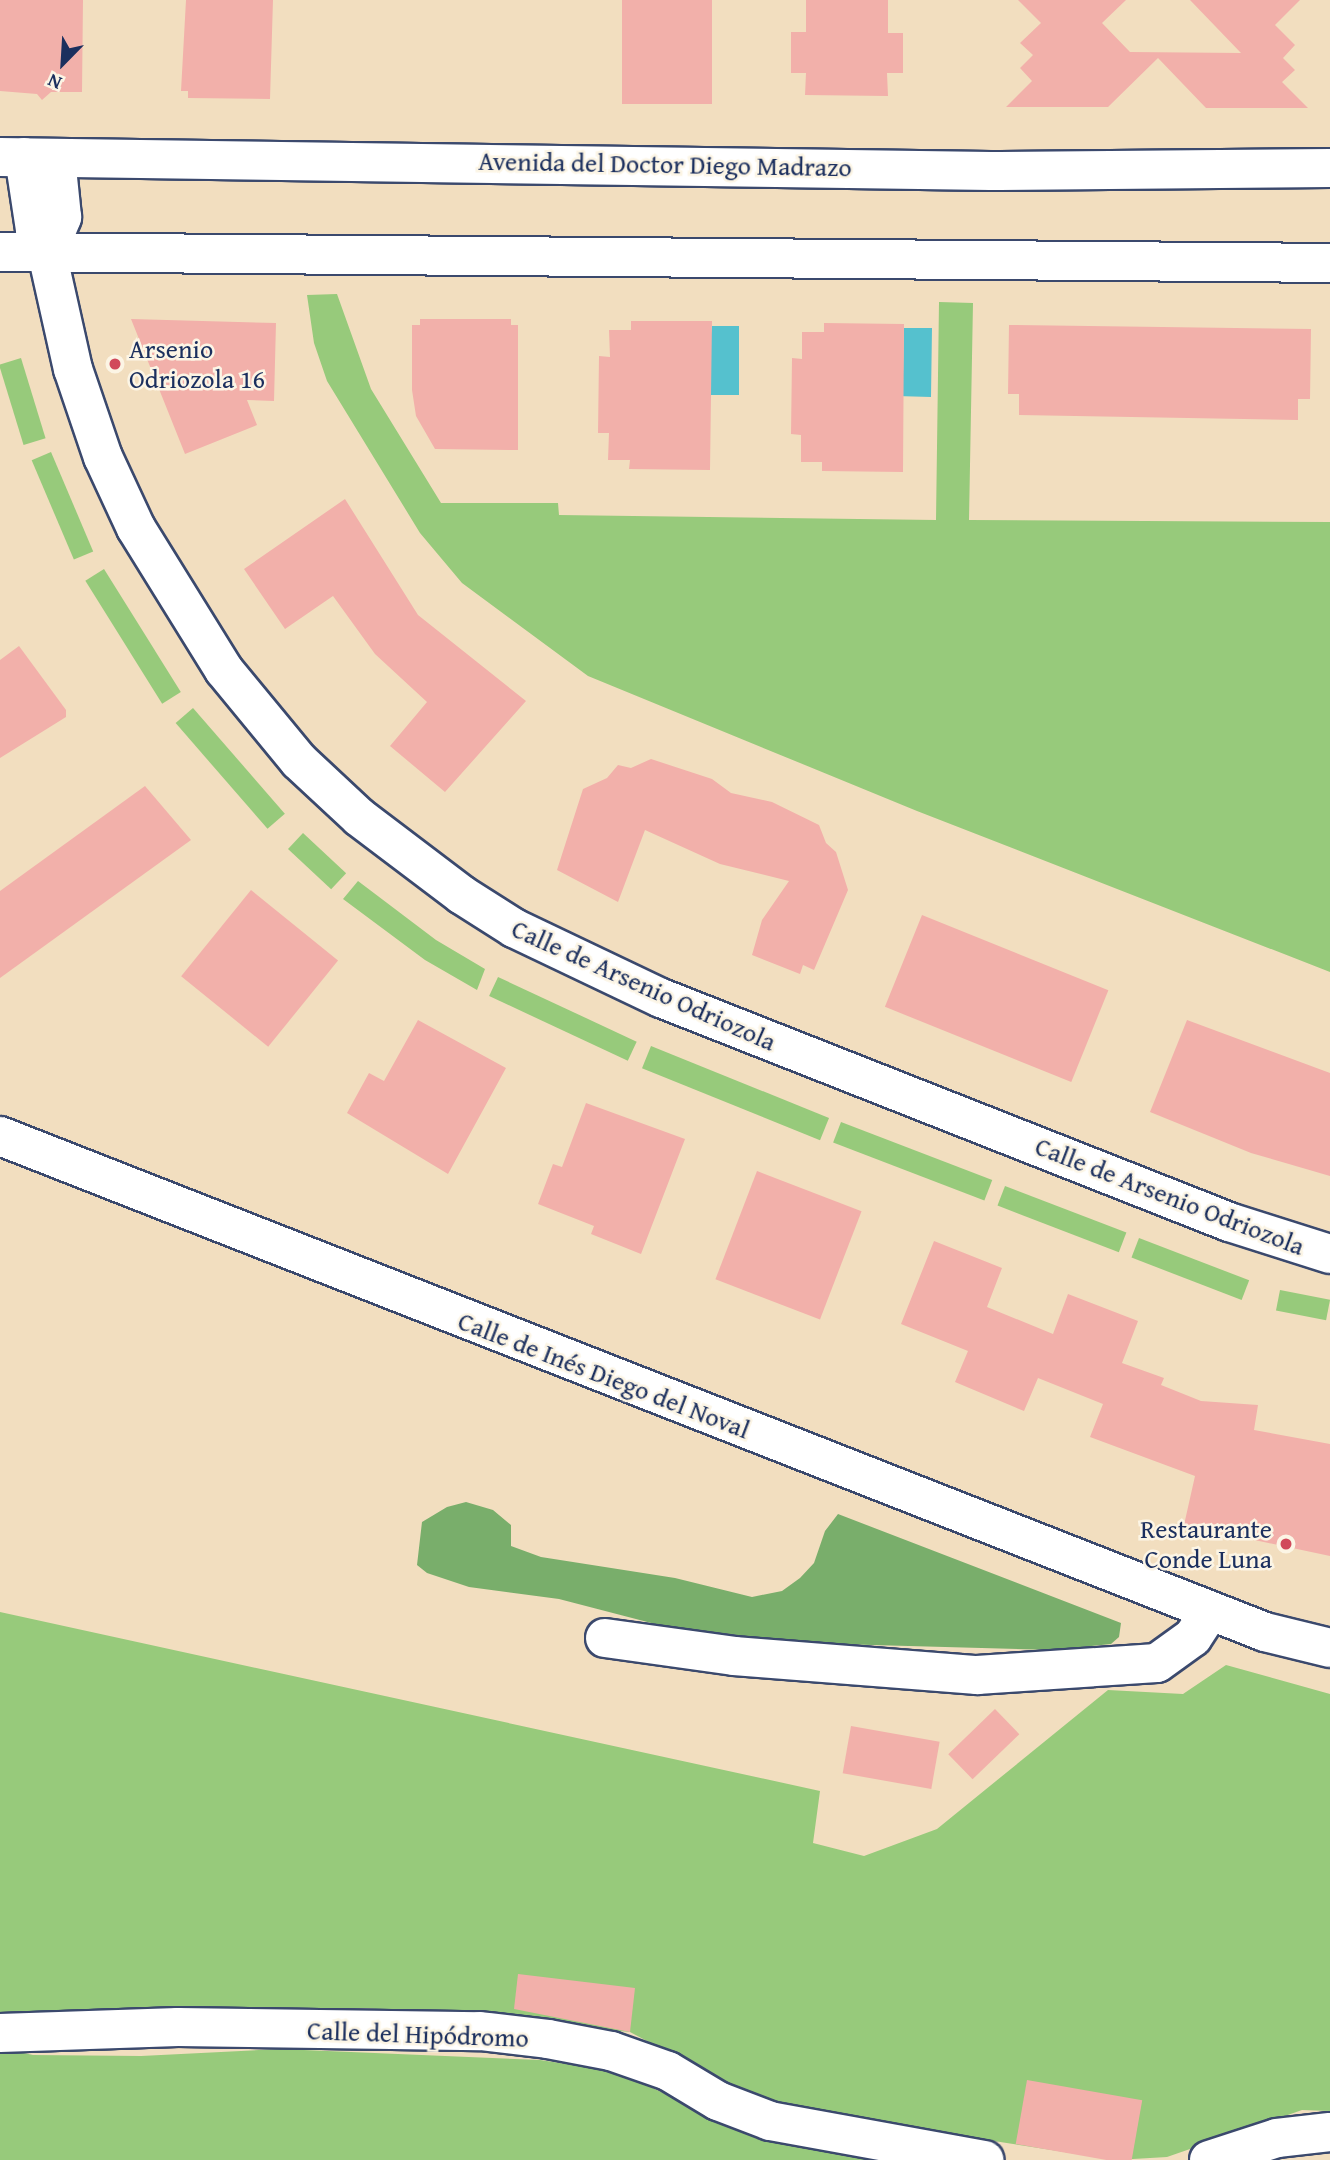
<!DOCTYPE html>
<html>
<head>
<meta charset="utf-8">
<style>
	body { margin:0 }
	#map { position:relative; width:1330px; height:2160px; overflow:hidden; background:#f2debf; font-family:"Gentium Book Plus",serif }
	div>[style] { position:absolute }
	.green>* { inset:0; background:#97ca7b; transform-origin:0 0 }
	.forest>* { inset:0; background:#79ae6b }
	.water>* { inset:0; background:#55c1ce }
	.building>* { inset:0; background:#f2b0aa; transform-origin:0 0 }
	.roads { filter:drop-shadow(2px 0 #3b496d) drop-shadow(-2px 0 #3b496d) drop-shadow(0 2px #3b496d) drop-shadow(0 -2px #3b496d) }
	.minor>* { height:38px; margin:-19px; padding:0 19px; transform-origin:19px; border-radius:19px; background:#fff }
	.secondary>* { height:38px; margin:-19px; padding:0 19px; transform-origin:19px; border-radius:19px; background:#fff }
	.dots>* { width:19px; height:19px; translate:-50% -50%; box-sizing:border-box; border:4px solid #fcf5e5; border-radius:50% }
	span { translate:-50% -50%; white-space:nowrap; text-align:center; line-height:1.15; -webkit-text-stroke:5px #fcf5e5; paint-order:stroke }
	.street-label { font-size:26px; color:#1b2f5e }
	.poi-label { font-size:26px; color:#1b2f5e }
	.left { translate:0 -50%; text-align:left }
	.right { translate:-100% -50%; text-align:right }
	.north { position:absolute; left:28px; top:28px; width:70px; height:70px; -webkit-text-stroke:5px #fcf5e5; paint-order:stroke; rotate:204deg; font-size:19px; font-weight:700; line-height:28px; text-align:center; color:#1b2f5e }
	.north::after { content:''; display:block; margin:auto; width:24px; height:32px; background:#1b2f5e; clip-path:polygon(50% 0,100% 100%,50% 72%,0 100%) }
</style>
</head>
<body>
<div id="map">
	<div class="green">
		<i style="clip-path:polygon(337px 294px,371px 389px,441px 503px,558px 503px,559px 515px,936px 520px,939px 302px,973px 303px,969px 520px,1330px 522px,1330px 972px,917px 811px,588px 676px,462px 583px,420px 533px,327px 381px,314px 343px,307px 295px)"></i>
		<i style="left:21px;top:358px;width:84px;height:23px;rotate:73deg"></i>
		<i style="left:51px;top:452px;width:108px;height:21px;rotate:67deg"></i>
		<i style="left:104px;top:569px;width:145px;height:22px;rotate:58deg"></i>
		<i style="left:193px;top:708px;width:140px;height:23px;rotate:49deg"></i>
		<i style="left:303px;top:833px;width:59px;height:22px;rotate:43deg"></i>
		<i style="clip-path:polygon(358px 881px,436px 940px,485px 969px,477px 990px,425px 960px,343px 899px)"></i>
		<i style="left:498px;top:977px;width:153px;height:21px;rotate:25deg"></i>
		<i style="left:651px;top:1046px;width:192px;height:24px;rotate:22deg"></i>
		<i style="left:841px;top:1122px;width:162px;height:22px;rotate:21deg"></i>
		<i style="left:1005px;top:1186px;width:130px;height:21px;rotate:21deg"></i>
		<i style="left:1139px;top:1238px;width:118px;height:21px;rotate:21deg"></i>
		<i style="left:1280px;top:1290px;width:51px;height:21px;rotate:11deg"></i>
		<i style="clip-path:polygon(0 1612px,820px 1791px,813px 1843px,864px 1856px,937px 1829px,1108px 1690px,1183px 1694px,1226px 1665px,1330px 1694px,1330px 2111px,1302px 2110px,1167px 2157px,1116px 2160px,769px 2106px,630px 2032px,365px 2008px,0 2018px)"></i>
		<i style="clip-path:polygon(0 2048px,33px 2055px,141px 2056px,280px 2049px,540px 2060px,619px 2072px,720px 2120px,871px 2160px,0 2160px)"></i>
	</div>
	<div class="forest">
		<i style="clip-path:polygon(466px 1502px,493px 1510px,511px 1525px,511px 1546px,541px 1557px,675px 1578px,752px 1597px,782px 1591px,800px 1578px,814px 1563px,825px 1531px,838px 1514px,1121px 1623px,1119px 1637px,1111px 1644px,1053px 1650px,799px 1643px,659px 1625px,559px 1599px,469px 1587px,427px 1573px,417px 1565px,422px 1522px,447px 1507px)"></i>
	</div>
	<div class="water">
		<i style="clip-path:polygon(712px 326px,739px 326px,739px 395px,703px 395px)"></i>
		<i style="clip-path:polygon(904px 328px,932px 328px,931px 397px,896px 396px,903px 375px)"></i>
	</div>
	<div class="building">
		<i style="clip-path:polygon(0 0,83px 0,82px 92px,51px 92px,42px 100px,37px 94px,0 91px)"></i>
		<i style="clip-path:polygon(186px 0,273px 0,270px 99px,188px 98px,188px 91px,181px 91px)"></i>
		<i style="left:622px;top:0;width:90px;height:104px"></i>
		<i style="clip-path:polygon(806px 0,888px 0,888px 33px,903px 33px,903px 73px,887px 73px,888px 96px,805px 95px,806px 73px,791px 73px,791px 32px,806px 32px)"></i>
		<i style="clip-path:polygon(1018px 0,1126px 0,1102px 23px,1130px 52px,1241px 53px,1190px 0,1300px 0,1275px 25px,1295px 45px,1283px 58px,1295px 70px,1282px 82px,1308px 108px,1206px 108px,1158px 58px,1108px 107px,1006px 107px,1032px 81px,1020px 68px,1033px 55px,1020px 43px,1041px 23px)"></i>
		<i style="clip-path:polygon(131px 319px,276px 323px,274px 401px,247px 400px,257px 425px,185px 454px)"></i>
		<i style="clip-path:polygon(420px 319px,511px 319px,511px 325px,518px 325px,518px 450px,435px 449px,416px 416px,412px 390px,412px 325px,420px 325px)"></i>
		<i style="clip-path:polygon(631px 321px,712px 321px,710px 470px,629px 469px,630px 460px,608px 460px,609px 433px,598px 433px,599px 356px,610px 357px,609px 330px,631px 330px)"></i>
		<i style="clip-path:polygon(824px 323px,904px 324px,903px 472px,822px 471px,822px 462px,801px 462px,801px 435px,791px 434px,792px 358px,802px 359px,802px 332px,824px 332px)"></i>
		<i style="clip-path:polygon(1009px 325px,1311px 329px,1310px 399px,1298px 399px,1298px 420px,1019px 415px,1019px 394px,1008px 394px)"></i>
		<i style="clip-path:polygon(345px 499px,418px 615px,526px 701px,445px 792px,390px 746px,427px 702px,375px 654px,333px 596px,285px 629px,244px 569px)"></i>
		<i style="clip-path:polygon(19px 646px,66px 710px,66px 717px,0 758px,0 660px)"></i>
		<i style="clip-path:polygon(651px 759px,712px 779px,731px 793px,772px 802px,819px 825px,826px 843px,836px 852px,848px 890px,814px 970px,803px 965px,800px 974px,752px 955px,762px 920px,789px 881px,720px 864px,645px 830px,618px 902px,557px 870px,583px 789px,607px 778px,618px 765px,631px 768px)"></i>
		<i style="clip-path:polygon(145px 786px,191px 840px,0 978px,0 891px)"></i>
		<i style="left:251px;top:890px;width:112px;height:111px;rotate:39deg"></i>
		<i style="left:922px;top:915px;width:201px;height:99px;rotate:22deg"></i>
		<i style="clip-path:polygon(418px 1020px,506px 1068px,448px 1174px,347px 1113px,369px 1073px,384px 1081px)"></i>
		<i style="clip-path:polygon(1187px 1020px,1330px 1073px,1330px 1176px,1251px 1153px,1150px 1112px)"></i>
		<i style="clip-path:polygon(586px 1103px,685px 1139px,641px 1254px,591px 1234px,594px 1226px,538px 1204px,553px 1164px,562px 1167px)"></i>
		<i style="left:757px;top:1171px;width:112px;height:116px;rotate:21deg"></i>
		<i style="clip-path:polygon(934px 1241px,1002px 1268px,987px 1307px,1053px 1334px,1068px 1294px,1138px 1321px,1122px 1363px,1164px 1378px,1161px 1385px,1201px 1401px,1258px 1405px,1254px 1430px,1330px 1444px,1330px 1556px,1184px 1525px,1195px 1476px,1090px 1437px,1103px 1404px,1038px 1378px,1024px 1411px,955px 1382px,968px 1351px,901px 1324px)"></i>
		<i style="left:995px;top:1709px;width:35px;height:65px;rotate:46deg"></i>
		<i style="left:851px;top:1726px;width:90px;height:48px;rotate:10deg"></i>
		<i style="clip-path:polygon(518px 1974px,635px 1988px,630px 2032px,514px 2009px)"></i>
		<i style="left:1027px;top:2080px;width:117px;height:65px;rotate:10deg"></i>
	</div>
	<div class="roads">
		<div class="minor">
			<i style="left:24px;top:157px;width:74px;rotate:81.4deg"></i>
			<i style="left:35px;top:230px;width:26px;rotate:62deg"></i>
			<i style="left:47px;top:253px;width:119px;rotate:77.4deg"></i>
			<i style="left:73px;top:369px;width:93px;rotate:71.2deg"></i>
			<i style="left:103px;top:457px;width:78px;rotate:65.1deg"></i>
			<i style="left:136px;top:528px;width:167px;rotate:58.2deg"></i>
			<i style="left:224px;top:670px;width:118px;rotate:50.5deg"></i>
			<i style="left:299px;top:761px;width:82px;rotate:43deg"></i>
			<i style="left:359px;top:817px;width:129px;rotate:37.1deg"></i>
			<i style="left:462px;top:895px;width:62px;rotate:32.4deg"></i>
			<i style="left:514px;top:928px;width:163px;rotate:25.5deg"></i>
			<i style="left:661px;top:998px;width:611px;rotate:21.52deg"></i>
			<i style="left:1229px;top:1222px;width:106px;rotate:17.6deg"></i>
			<i style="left:47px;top:253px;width:39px;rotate:-67deg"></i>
			<i style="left:62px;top:217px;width:59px;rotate:-95.8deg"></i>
			<i style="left:0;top:1136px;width:1359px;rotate:21.41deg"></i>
			<i style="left:1265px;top:1632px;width:67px;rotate:13.8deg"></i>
			<i style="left:605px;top:1638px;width:130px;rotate:7.9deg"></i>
			<i style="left:734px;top:1656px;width:244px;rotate:4.5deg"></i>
			<i style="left:977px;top:1675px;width:180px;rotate:-3.8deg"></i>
			<i style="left:1157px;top:1663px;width:44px;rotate:-35.8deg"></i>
			<i style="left:1193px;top:1637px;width:31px;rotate:-57deg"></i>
			<i style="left:0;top:2033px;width:178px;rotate:-1.9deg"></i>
			<i style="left:178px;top:2027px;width:302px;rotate:0.8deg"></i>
			<i style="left:480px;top:2031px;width:68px;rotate:6.7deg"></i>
			<i style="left:548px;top:2039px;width:64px;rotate:10.8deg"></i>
			<i style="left:611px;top:2051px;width:60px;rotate:19.3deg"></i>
			<i style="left:668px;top:2071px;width:58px;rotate:31deg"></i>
			<i style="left:718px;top:2101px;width:56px;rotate:21deg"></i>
			<i style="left:770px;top:2121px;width:218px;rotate:10.3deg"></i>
			<i style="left:1209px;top:2160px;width:71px;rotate:-17.9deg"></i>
			<i style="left:1277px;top:2138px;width:53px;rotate:-6.5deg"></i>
		</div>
		<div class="secondary">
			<i style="left:0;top:157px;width:991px;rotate:0.81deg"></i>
			<i style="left:991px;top:171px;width:339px;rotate:-0.5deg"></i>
			<i style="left:0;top:252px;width:1330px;rotate:0.47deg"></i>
		</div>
	</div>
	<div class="dots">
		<i style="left:115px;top:364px;background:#d1495b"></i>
		<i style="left:1286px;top:1544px;background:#d1495b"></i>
	</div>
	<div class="street-label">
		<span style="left:665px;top:164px;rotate:1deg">Avenida del Doctor Diego Madrazo</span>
		<span style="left:644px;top:985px;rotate:24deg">Calle de Arsenio Odriozola</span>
		<span style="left:1170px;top:1196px;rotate:21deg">Calle de Arsenio Odriozola</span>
		<span style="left:604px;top:1375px;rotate:21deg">Calle de Inés Diego del Noval</span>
		<span style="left:418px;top:2034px;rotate:2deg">Calle del Hipódromo</span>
	</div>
	<div class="poi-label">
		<span class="left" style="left:129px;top:364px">Arsenio<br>Odriozola 16</span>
		<span class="right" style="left:1272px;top:1544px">Restaurante<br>Conde Luna</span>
	</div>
	<div class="north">N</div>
</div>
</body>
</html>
